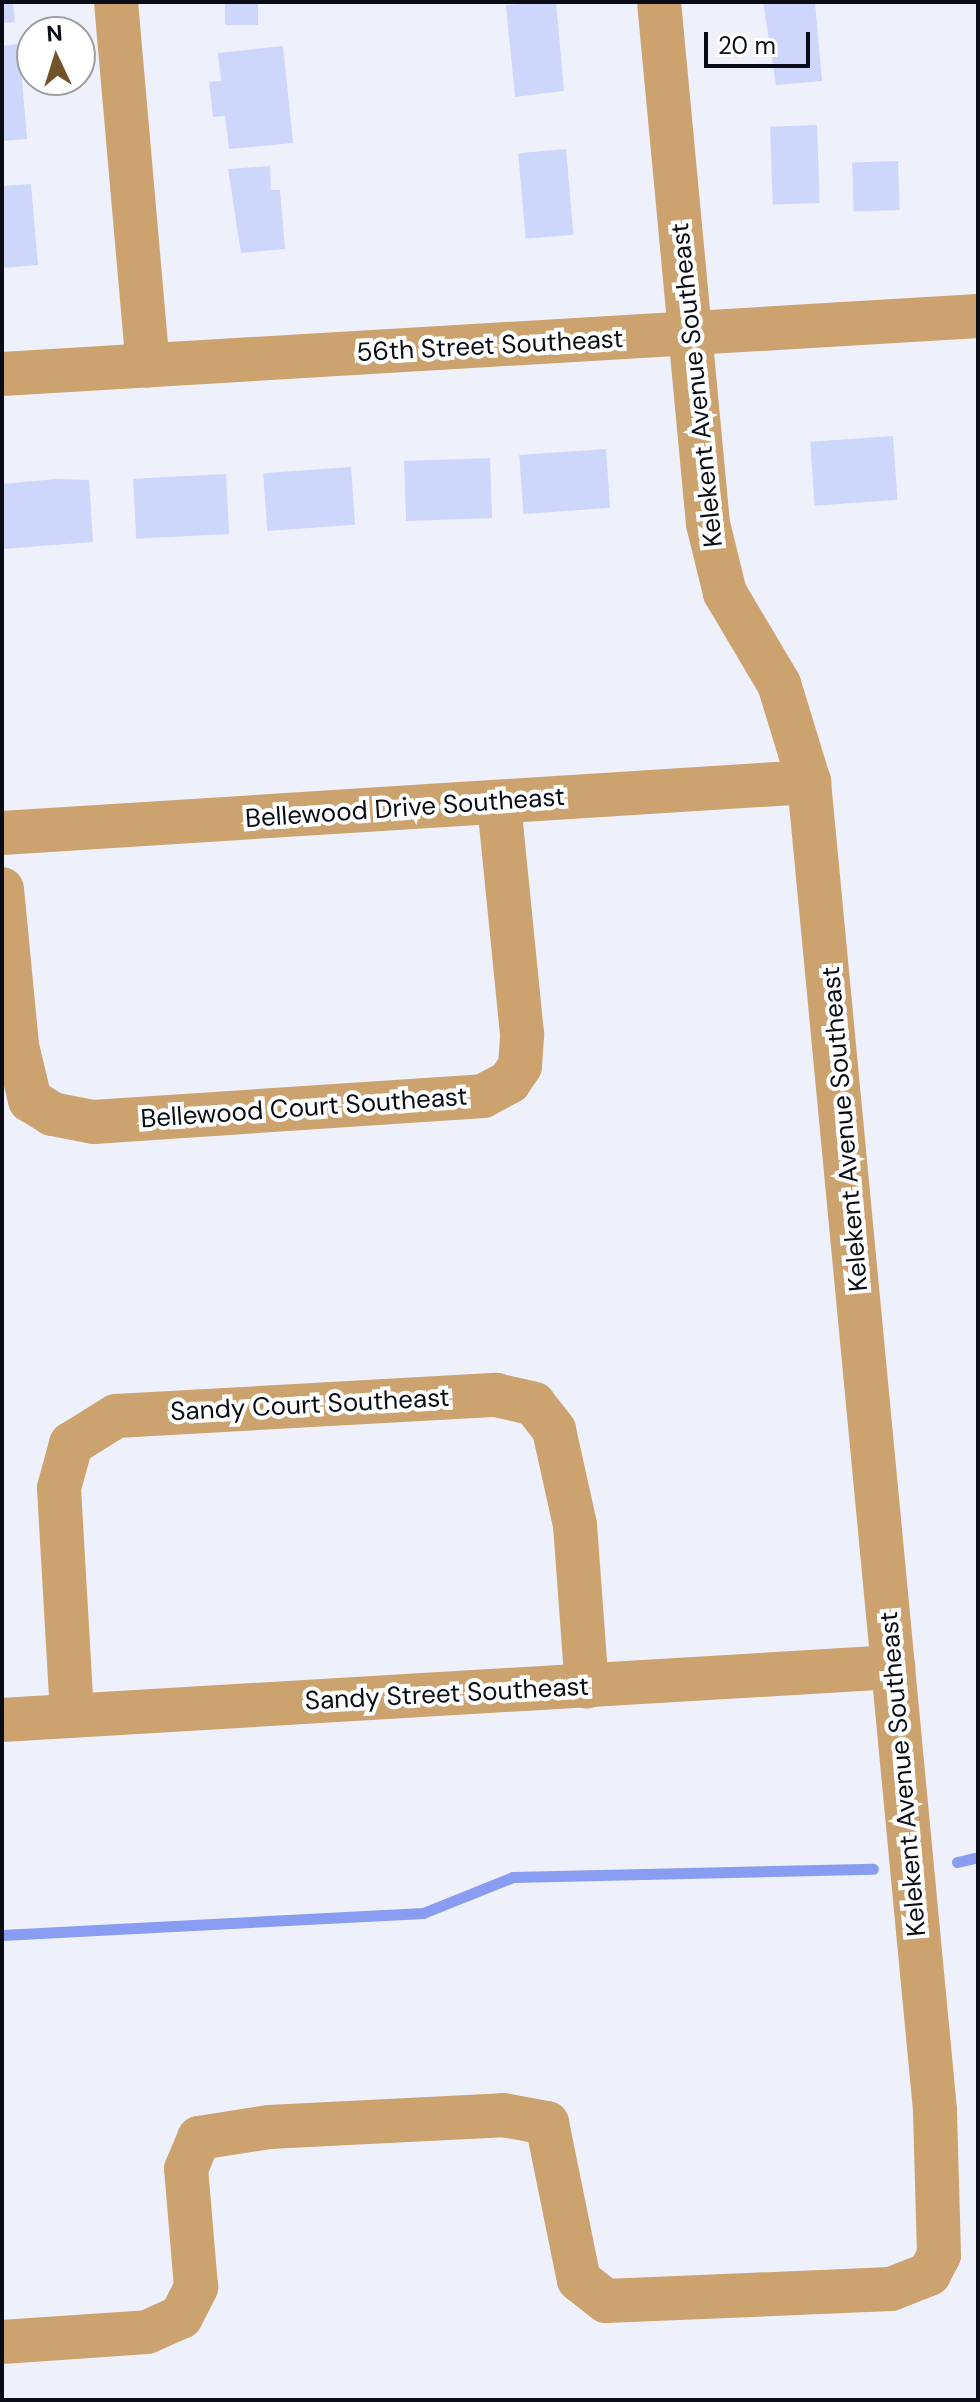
<!DOCTYPE html>
<html>
<head>
<meta charset="utf-8">
<style>
	body { margin:0 }
	#map { position:relative; width:980px; height:2402px; overflow:hidden; background:#eef1fc; font-family:"DM Sans",sans-serif }
	div>[style] { position:absolute }
	.stream>* { height:11px; margin:-5.5px; padding:0 5.5px; transform-origin:5.5px; border-radius:5.5px; background:#889df1 }
	.building>* { inset:0; background:#cdd7fb; transform-origin:0 0 }
	.minor>* { height:44px; margin:-22px; padding:0 22px; transform-origin:22px; border-radius:22px; background:#cca26f }
	span { translate:-50% -50%; white-space:nowrap; text-align:center; line-height:1.15; -webkit-text-stroke:8px #fff; paint-order:stroke }
	.street-label { font-size:26px; color:#0a0d15 }
	.frame { position:absolute; inset:0; border:4px solid #0a0d15; pointer-events:none }
	.north { position:absolute; left:16px; top:16px; width:80px; height:80px; box-sizing:border-box; background:#fff; border:2px solid #9d9ea1; border-radius:50%; rotate:356deg; font-size:22px; font-weight:700; line-height:32px; text-align:center; color:#0a0d15 }
	.north::after { content:''; display:block; margin:auto; width:28px; height:36px; background:#735329; clip-path:polygon(50% 0,100% 100%,50% 72%,0 100%) }
	.scale { position:absolute; left:704px; top:32px; width:106px; height:36px; box-sizing:border-box; border:4px solid #0a0d15; border-top:0; padding-left:10px; font-size:24px; line-height:28px; white-space:nowrap; color:#0a0d15; -webkit-text-stroke:6px #fff; paint-order:stroke }
</style>
</head>
<body>
<div id="map">
	<div class="stream">
		<i style="left:957px;top:1862px;width:22px;rotate:-13deg"></i>
		<i style="left:2px;top:1935px;width:422px;rotate:-3deg"></i>
		<i style="left:423px;top:1913px;width:97px;rotate:-21.8deg"></i>
		<i style="left:513px;top:1877px;width:360px;rotate:-1.3deg"></i>
	</div>
	<div class="building">
		<i style="clip-path:polygon(2px 2px,13px 2px,15px 22px,2px 23px)"></i>
		<i style="left:225px;top:2px;width:33px;height:23px"></i>
		<i style="clip-path:polygon(542px 2px,556px 2px,564px 91px,515px 97px,506px 5px)"></i>
		<i style="clip-path:polygon(763px 2px,815px 2px,822px 81px,776px 85px)"></i>
		<i style="clip-path:polygon(19px 44px,27px 139px,2px 141px,2px 46px)"></i>
		<i style="clip-path:polygon(283px 46px,293px 143px,229px 149px,225px 116px,213px 117px,209px 82px,221px 81px,218px 53px)"></i>
		<i style="left:817px;top:125px;width:78px;height:47px;rotate:88deg"></i>
		<i style="left:566px;top:149px;width:86px;height:48px;rotate:85deg"></i>
		<i style="left:898px;top:161px;width:49px;height:46px;rotate:88deg"></i>
		<i style="clip-path:polygon(270px 166px,271px 190px,280px 190px,285px 249px,241px 253px,228px 169px)"></i>
		<i style="clip-path:polygon(31px 184px,38px 265px,2px 268px,2px 186px)"></i>
		<i style="left:893px;top:436px;width:64px;height:83px;rotate:86deg"></i>
		<i style="left:606px;top:449px;width:59px;height:87px;rotate:86deg"></i>
		<i style="left:490px;top:458px;width:60px;height:86px;rotate:88deg"></i>
		<i style="left:351px;top:467px;width:58px;height:88px;rotate:86deg"></i>
		<i style="left:226px;top:474px;width:60px;height:93px;rotate:87deg"></i>
		<i style="clip-path:polygon(56px 479px,89px 480px,93px 542px,2px 549px,2px 484px)"></i>
	</div>
	<div class="minor">
		<i style="left:116px;top:2px;width:365px;rotate:85deg"></i>
		<i style="left:2px;top:374px;width:978px;rotate:-3.4deg"></i>
		<i style="left:2px;top:833px;width:809px;rotate:-3.62deg"></i>
		<i style="left:2px;top:889px;width:158px;rotate:84.5deg"></i>
		<i style="left:17px;top:1046px;width:56px;rotate:76.5deg"></i>
		<i style="left:30px;top:1100px;width:26px;rotate:32deg"></i>
		<i style="left:52px;top:1114px;width:42px;rotate:11deg"></i>
		<i style="left:93px;top:1122px;width:391px;rotate:-3.8deg"></i>
		<i style="left:483px;top:1096px;width:30px;rotate:-28deg"></i>
		<i style="left:509px;top:1082px;width:19px;rotate:-55deg"></i>
		<i style="left:520px;top:1066px;width:32px;rotate:-86deg"></i>
		<i style="left:522px;top:1034px;width:233px;rotate:-95.7deg"></i>
		<i style="left:72px;top:1714px;width:226px;rotate:-93.3deg"></i>
		<i style="left:59px;top:1488px;width:46px;rotate:-74.7deg"></i>
		<i style="left:71px;top:1444px;width:53px;rotate:-31.9deg"></i>
		<i style="left:116px;top:1416px;width:381px;rotate:-3.2deg"></i>
		<i style="left:496px;top:1395px;width:39px;rotate:13deg"></i>
		<i style="left:534px;top:1404px;width:33px;rotate:52deg"></i>
		<i style="left:554px;top:1430px;width:97px;rotate:77.5deg"></i>
		<i style="left:575px;top:1525px;width:162px;rotate:85.8deg"></i>
		<i style="left:2px;top:1720px;width:893px;rotate:-3.4deg"></i>
		<i style="left:2px;top:2342px;width:145px;rotate:-3.9deg"></i>
		<i style="left:147px;top:2332px;width:37px;rotate:-24deg"></i>
		<i style="left:181px;top:2317px;width:34px;rotate:-63deg"></i>
		<i style="left:196px;top:2287px;width:118px;rotate:-94.8deg"></i>
		<i style="left:186px;top:2169px;width:34px;rotate:-67deg"></i>
		<i style="left:199px;top:2138px;width:71px;rotate:-8.9deg"></i>
		<i style="left:269px;top:2127px;width:234px;rotate:-2.9deg"></i>
		<i style="left:503px;top:2115px;width:45px;rotate:10.3deg"></i>
		<i style="left:547px;top:2123px;width:160px;rotate:78.5deg"></i>
		<i style="left:579px;top:2280px;width:34px;rotate:38deg"></i>
		<i style="left:606px;top:2301px;width:285px;rotate:-2.4deg"></i>
		<i style="left:891px;top:2289px;width:41px;rotate:-21.5deg"></i>
		<i style="left:929px;top:2274px;width:21px;rotate:-62deg"></i>
		<i style="left:939px;top:2255px;width:145px;rotate:-91.6deg"></i>
		<i style="left:935px;top:2110px;width:1334px;rotate:-95.42deg"></i>
		<i style="left:809px;top:782px;width:102px;rotate:-107deg"></i>
		<i style="left:779px;top:684px;width:106px;rotate:-120.7deg"></i>
		<i style="left:725px;top:593px;width:71px;rotate:-103.8deg"></i>
		<i style="left:708px;top:524px;width:524px;rotate:-95.36deg"></i>
	</div>
	<div class="street-label">
		<span style="left:490px;top:346px;rotate:-3deg">56th Street Southeast</span>
		<span style="left:697px;top:385px;rotate:-96deg">Kelekent Avenue Southeast</span>
		<span style="left:405px;top:808px;rotate:-4deg">Bellewood Drive Southeast</span>
		<span style="left:304px;top:1108px;rotate:-4deg">Bellewood Court Southeast</span>
		<span style="left:845px;top:1129px;rotate:-95deg">Kelekent Avenue Southeast</span>
		<span style="left:310px;top:1405px;rotate:-3deg">Sandy Court Southeast</span>
		<span style="left:447px;top:1694px;rotate:-3deg">Sandy Street Southeast</span>
		<span style="left:903px;top:1774px;rotate:-95deg">Kelekent Avenue Southeast</span>
	</div>
	<div class="frame"></div>
	<div class="north">N</div>
	<div class="scale">20 m</div>
</div>
</body>
</html>
